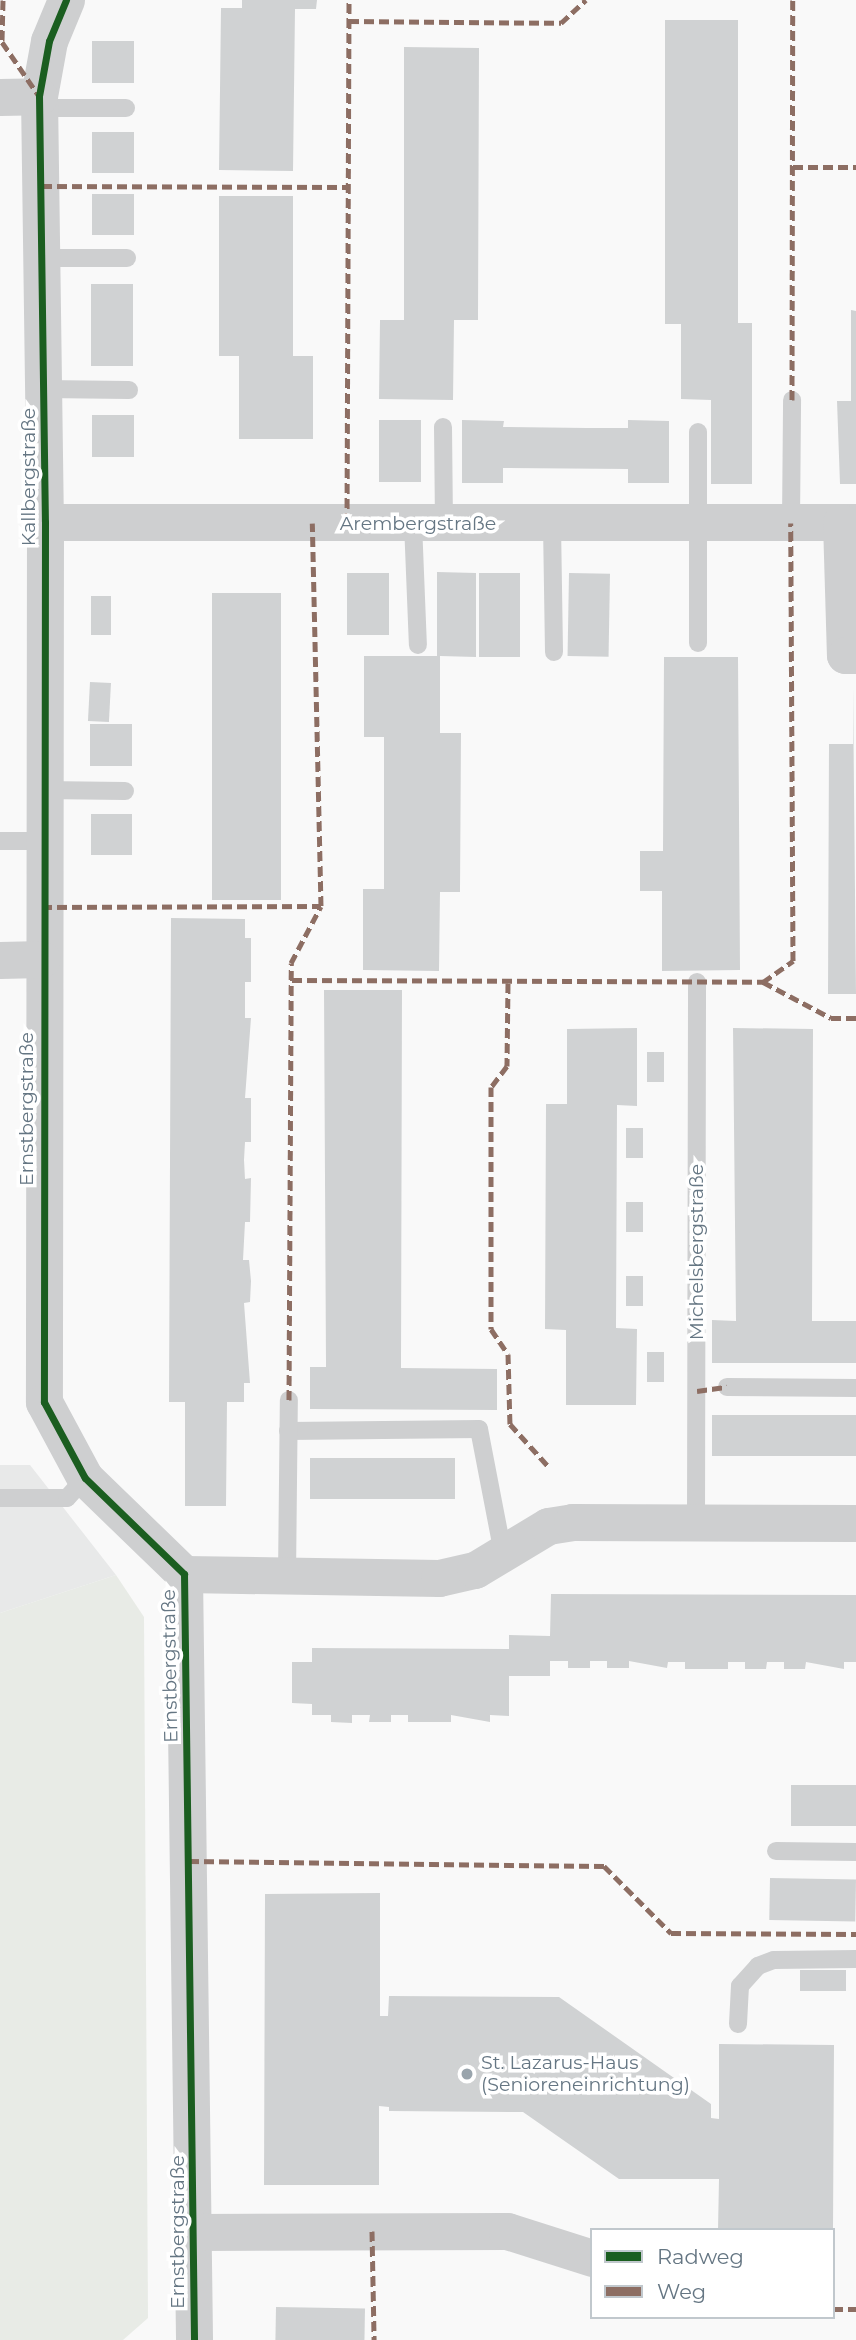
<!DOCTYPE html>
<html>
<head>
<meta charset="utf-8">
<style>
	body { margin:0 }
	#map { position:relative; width:856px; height:2340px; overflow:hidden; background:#f9f9f9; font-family:Montserrat,sans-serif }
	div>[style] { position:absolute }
	.built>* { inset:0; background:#e8e9e9 }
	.green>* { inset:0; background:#e8ebe6 }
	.building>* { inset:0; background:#d0d2d3; transform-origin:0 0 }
	.service>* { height:18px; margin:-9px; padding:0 9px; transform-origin:9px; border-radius:9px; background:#cecfd0 }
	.minor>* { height:37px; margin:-18.5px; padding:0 18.5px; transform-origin:18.5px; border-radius:18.5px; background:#cecfd0 }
	.quiet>* { height:5px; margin-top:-2.5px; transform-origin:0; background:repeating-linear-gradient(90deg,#8d6e63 0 10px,transparent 0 15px) }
	.cycleway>* { height:7px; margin:-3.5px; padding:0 3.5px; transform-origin:3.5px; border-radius:3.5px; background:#1b5e20 }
	.dots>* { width:19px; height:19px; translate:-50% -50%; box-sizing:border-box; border:4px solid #fff; border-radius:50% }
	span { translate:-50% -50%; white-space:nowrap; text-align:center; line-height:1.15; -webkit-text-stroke:7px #fff; paint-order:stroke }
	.street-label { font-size:19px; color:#657683 }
	.poi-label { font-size:19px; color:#657683 }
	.left { translate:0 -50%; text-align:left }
	.legend { position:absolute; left:590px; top:2228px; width:245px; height:91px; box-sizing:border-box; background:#fff; border:2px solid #c1c8cd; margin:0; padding:9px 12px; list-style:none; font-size:21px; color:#657683 }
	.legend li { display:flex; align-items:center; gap:14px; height:35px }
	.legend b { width:35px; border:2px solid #c1c8cd }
</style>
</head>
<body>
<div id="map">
	<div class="built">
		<i style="clip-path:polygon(0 1465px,30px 1465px,116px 1575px,0 1613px)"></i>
	</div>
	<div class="green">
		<i style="clip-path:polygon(116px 1575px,144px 1617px,148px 2318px,123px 2340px,0 2340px,0 1613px)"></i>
	</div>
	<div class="building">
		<i style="clip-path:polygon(242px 0,317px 0,316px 9px,295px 9px,293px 171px,219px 170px,221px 8px,242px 8px)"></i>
		<i style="clip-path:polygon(665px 20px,738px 20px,738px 323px,752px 323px,752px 484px,711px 484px,711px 400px,681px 399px,681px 324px,665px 324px)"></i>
		<i style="left:92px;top:41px;width:42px;height:42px"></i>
		<i style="clip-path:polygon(404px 47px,479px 48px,478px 320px,454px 320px,453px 400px,379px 399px,380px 320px,404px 320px)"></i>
		<i style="left:92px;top:132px;width:42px;height:41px"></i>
		<i style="left:92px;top:194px;width:42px;height:41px"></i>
		<i style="clip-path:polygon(219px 196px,293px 196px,293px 356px,313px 356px,313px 439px,239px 439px,239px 356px,219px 356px)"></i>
		<i style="left:91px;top:284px;width:42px;height:82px"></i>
		<i style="clip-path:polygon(851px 310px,856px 311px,856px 484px,840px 484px,837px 401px,851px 401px)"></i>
		<i style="left:92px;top:415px;width:42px;height:42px"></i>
		<i style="left:379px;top:420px;width:42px;height:62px"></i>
		<i style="clip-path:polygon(462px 420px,504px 421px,503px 427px,587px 428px,628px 428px,628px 420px,669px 421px,669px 483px,628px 483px,628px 469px,503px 468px,503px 483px,462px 483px)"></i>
		<i style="clip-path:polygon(437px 572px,476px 573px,476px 657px,440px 656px,440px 733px,461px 733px,460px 892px,440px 892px,439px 971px,363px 970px,363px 889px,384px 889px,384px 737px,364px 737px,364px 656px,437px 656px)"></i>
		<i style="left:347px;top:573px;width:42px;height:62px"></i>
		<i style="left:479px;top:573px;width:41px;height:84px"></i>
		<i style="left:569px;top:573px;width:41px;height:83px;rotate:1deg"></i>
		<i style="left:212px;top:593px;width:69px;height:307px"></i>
		<i style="left:91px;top:596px;width:20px;height:39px"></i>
		<i style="clip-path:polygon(664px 657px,738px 657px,740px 970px,662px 971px,662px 891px,640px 891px,640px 851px,663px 851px)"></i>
		<i style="left:90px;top:682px;width:21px;height:39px;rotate:3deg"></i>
		<i style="clip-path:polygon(853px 686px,856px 994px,828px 994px,829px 744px,853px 744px)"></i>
		<i style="left:90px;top:724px;width:42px;height:42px"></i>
		<i style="left:91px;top:814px;width:41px;height:41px"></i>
		<i style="clip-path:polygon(171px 918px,245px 919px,245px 938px,251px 938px,251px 982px,245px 982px,245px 1018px,251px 1018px,245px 1098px,251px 1098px,251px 1142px,245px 1142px,244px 1160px,245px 1179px,251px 1178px,250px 1222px,245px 1222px,243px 1260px,249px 1260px,251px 1281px,250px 1302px,244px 1303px,250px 1383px,244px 1383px,244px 1402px,227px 1402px,226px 1506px,185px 1506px,185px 1402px,169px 1402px)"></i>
		<i style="clip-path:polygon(324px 990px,402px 990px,401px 1368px,497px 1369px,497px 1410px,310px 1409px,310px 1367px,326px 1367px)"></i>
		<i style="clip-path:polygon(637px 1028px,637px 1106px,617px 1105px,616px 1328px,637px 1329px,636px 1405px,566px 1405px,566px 1330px,545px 1329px,546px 1104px,567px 1104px,567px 1029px)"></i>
		<i style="clip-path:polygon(733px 1028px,813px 1029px,812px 1321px,856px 1321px,856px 1363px,712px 1363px,712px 1320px,736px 1321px)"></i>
		<i style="left:647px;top:1052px;width:17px;height:30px"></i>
		<i style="left:626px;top:1128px;width:17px;height:30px"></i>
		<i style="left:626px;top:1202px;width:17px;height:30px"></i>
		<i style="left:643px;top:1276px;width:30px;height:17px;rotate:90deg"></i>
		<i style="left:647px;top:1352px;width:17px;height:30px"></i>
		<i style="left:856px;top:1415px;width:41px;height:144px;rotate:90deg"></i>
		<i style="left:310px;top:1458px;width:145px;height:41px"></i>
		<i style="clip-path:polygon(551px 1594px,856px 1595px,856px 1662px,844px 1662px,844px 1669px,806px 1662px,805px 1669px,784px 1669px,784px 1662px,767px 1662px,766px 1669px,745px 1669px,745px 1662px,728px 1662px,728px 1669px,685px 1669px,685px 1662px,668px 1662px,667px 1668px,629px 1661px,629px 1668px,607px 1668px,607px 1661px,590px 1661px,590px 1668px,568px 1668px,568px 1661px,550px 1661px,550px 1676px,509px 1676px,509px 1716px,490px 1715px,490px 1722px,451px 1715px,451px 1722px,408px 1722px,408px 1715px,391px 1715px,391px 1722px,369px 1722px,370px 1715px,352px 1715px,352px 1723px,331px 1722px,331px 1715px,312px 1715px,312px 1704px,292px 1703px,292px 1662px,312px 1662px,312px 1648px,509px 1649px,509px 1635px,550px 1636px)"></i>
		<i style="left:791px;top:1785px;width:65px;height:41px"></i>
		<i style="left:770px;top:1878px;width:86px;height:42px;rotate:1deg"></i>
		<i style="clip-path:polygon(380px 1893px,380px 2016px,388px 2016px,389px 1996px,559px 1997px,711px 2104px,711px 2118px,719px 2119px,719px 2044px,834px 2045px,833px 2230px,718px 2230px,719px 2179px,619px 2179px,523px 2112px,389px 2111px,389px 2107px,379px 2106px,379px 2185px,264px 2185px,265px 1894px)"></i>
		<i style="left:800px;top:1970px;width:46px;height:21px"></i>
		<i style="left:276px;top:2307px;width:89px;height:33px;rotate:1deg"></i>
	</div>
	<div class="service">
		<i style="left:39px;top:108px;width:87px"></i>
		<i style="left:43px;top:258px;width:84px"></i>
		<i style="left:44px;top:389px;width:85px;rotate:0.7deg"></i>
		<i style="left:443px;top:427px;width:97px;rotate:89.4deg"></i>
		<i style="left:413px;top:523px;width:122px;rotate:87.7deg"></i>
		<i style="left:791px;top:523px;width:123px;rotate:-89.5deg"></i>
		<i style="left:552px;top:524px;width:128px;rotate:89.1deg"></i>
		<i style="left:698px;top:643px;width:211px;rotate:-90deg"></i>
		<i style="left:43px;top:790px;width:82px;rotate:0.7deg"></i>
		<i style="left:0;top:841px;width:42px"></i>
		<i style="left:727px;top:1387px;width:129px;rotate:0.4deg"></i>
		<i style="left:288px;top:1431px;width:191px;rotate:-0.6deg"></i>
		<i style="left:479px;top:1429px;width:127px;rotate:79.1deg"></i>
		<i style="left:0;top:1498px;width:67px"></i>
		<i style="left:67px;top:1498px;width:27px;rotate:-48deg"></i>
		<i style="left:696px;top:1522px;width:540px;rotate:-89.89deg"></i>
		<i style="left:287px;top:1577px;width:177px;rotate:-89.4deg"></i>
		<i style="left:776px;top:1851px;width:80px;rotate:0.7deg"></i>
		<i style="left:738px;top:2024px;width:38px;rotate:-87deg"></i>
		<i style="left:740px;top:1986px;width:27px;rotate:-48deg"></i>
		<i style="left:758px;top:1966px;width:17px;rotate:-21deg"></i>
		<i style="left:774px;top:1960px;width:82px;rotate:-0.7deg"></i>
	</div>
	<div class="minor">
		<i style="left:66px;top:0;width:44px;rotate:112.5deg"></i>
		<i style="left:49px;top:41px;width:56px;rotate:100.3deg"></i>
		<i style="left:39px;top:96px;width:426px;rotate:89.2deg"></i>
		<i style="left:45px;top:522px;width:880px;rotate:90.07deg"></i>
		<i style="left:44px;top:1402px;width:86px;rotate:61.7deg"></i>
		<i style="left:85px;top:1478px;width:138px;rotate:44.1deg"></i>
		<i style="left:184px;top:1574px;width:766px;rotate:89.25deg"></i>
		<i style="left:0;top:97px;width:39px;rotate:-1deg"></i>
		<i style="left:45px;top:522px;width:811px"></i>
		<i style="left:841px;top:522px;width:133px;rotate:88.3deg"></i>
		<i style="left:845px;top:655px;width:11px"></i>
		<i style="left:0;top:960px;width:42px;rotate:-1.4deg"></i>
		<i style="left:184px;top:1574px;width:255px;rotate:0.9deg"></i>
		<i style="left:439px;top:1578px;width:37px;rotate:-13deg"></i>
		<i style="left:475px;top:1570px;width:85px;rotate:-31.1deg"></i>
		<i style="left:548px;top:1526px;width:24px;rotate:-9deg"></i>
		<i style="left:572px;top:1522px;width:284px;rotate:0.2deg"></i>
		<i style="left:194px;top:2232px;width:313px;rotate:-0.2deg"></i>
		<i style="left:507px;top:2231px;width:89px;rotate:17.6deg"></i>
	</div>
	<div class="quiet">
		<i style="left:3px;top:0;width:42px;rotate:91.4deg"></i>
		<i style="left:2px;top:42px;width:65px;rotate:55.6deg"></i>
		<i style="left:349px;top:21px;width:212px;rotate:0.5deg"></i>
		<i style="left:561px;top:23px;width:34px;rotate:-43deg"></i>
		<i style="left:793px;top:167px;width:63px"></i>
		<i style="left:42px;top:186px;width:305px;rotate:0.2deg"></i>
		<i style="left:792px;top:400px;width:400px;rotate:-89.9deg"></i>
		<i style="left:347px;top:523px;width:523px;rotate:-89.78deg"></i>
		<i style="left:42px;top:907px;width:279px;rotate:-0.2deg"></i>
		<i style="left:292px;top:980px;width:471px;rotate:0.2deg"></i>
		<i style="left:763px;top:982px;width:77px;rotate:27.9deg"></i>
		<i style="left:831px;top:1018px;width:25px"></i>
		<i style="left:763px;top:982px;width:37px;rotate:-35deg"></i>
		<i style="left:793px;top:961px;width:438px;rotate:-90.3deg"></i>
		<i style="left:508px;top:983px;width:83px;rotate:90.7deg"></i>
		<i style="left:507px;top:1066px;width:26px;rotate:127deg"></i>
		<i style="left:491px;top:1087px;width:242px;rotate:90deg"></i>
		<i style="left:491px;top:1329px;width:30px;rotate:56deg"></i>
		<i style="left:508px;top:1354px;width:70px;rotate:88.4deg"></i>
		<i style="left:510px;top:1424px;width:57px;rotate:47.9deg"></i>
		<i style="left:697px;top:1391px;width:30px;rotate:-8deg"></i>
		<i style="left:289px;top:1400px;width:437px;rotate:-89.7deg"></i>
		<i style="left:291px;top:963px;width:64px;rotate:-62.2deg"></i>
		<i style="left:321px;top:906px;width:383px;rotate:-91.3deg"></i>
		<i style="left:189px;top:1861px;width:415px;rotate:0.7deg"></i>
		<i style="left:604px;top:1866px;width:95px;rotate:45deg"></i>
		<i style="left:671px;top:1933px;width:185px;rotate:0.3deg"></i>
		<i style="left:372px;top:2231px;width:109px;rotate:88.9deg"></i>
		<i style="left:833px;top:2309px;width:23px"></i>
	</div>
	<div class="cycleway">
		<i style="left:66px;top:0;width:44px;rotate:112.5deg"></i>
		<i style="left:49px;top:41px;width:56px;rotate:100.3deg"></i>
		<i style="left:39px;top:96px;width:426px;rotate:89.2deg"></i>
		<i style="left:45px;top:522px;width:880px;rotate:90.07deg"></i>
		<i style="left:44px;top:1402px;width:86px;rotate:61.7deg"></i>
		<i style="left:85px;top:1478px;width:138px;rotate:44.1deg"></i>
		<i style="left:184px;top:1574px;width:766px;rotate:89.25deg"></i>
	</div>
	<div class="dots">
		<i style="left:467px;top:2074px;background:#99a4ac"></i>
	</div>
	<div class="street-label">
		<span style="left:29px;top:477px;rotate:-90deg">Kallbergstraße</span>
		<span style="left:418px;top:524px">Arembergstraße</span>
		<span style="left:27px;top:1109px;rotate:-90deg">Ernstbergstraße</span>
		<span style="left:697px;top:1252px;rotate:-90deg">Michelsbergstraße</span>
		<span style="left:170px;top:1666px;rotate:-91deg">Ernstbergstraße</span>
		<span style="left:178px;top:2232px;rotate:-90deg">Ernstbergstraße</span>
	</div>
	<div class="poi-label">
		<span class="left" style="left:481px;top:2074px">St. Lazarus-Haus<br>(Senioreneinrichtung)</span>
	</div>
	<ul class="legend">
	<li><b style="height:9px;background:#1b5e20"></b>Radweg</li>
	<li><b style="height:9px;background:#8d6e63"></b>Weg</li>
	</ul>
</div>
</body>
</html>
